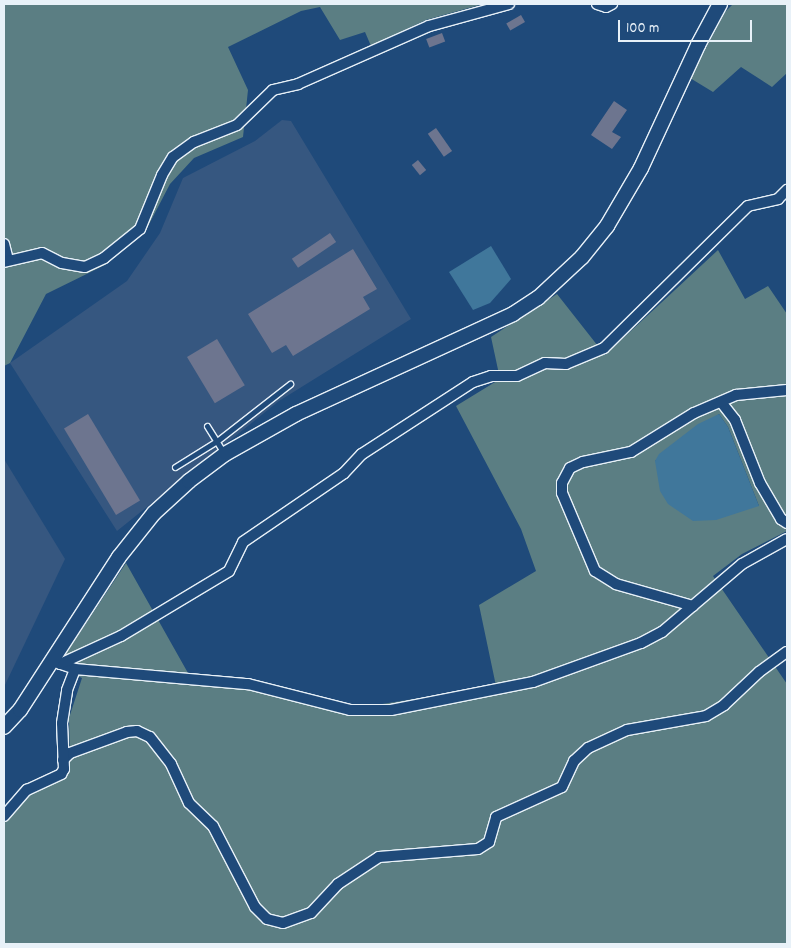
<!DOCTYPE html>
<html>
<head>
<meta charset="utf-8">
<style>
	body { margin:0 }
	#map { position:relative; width:791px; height:948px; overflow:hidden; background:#1f4a7a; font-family:Dekko,sans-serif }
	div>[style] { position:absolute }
	.built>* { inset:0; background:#365780 }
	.green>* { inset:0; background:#5b7e83 }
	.water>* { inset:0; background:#40779b }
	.building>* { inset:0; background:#6d758f; transform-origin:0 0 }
	.roads { filter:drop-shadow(1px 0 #e8f1f8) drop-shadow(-1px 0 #e8f1f8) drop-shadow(0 1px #e8f1f8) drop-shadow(0 -1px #e8f1f8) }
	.lane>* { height:5px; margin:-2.5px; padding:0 2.5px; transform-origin:2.5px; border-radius:2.5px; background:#1f4a7a }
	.street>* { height:10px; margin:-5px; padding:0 5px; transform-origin:5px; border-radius:5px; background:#1f4a7a }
	.secondary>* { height:14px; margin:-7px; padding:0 7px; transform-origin:7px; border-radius:7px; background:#1f4a7a }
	span { translate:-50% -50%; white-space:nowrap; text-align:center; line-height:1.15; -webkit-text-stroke:4px #1f4a7a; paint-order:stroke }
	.frame { position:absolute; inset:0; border:5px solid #e8f1f8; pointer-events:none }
	.scale { position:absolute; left:618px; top:20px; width:134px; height:22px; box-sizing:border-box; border:2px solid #e8f1f8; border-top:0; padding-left:6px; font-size:15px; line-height:18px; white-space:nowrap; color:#e8f1f8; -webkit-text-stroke:4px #1f4a7a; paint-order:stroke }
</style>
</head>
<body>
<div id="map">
	<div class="built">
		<i style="clip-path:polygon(282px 120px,291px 121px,411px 319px,279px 401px,117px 531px,10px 363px,127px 281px,160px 233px,183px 178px,255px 141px)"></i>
		<i style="clip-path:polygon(4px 459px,65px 559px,4px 687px)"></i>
	</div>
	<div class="green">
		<i style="clip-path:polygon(4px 4px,483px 4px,426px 20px,371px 46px,365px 32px,340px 40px,320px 7px,301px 11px,228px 47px,248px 90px,243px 137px,194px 158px,170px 184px,145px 232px,105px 265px,46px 294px,10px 363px,4px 366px)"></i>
		<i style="clip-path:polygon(733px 4px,787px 4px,787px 73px,772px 87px,741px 67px,713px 92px,690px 78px,725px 12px)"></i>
		<i style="clip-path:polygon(evenodd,718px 250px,745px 299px,768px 286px,787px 314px,787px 531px,742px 554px,713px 576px,787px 684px,787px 944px,4px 944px,4px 806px,66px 778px,70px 767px,69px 718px,82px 678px,57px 667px,126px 563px,188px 673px,262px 683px,363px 707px,496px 686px,479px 605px,536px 571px,521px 529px,456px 406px,500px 379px,491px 337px,557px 294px,605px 355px,718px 250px,719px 414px,728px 427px,759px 506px,655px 461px,719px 414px)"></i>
	</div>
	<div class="water">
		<i style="clip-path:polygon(491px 246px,511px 279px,490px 303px,473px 310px,449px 272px)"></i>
		<i style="clip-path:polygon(719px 414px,728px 427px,759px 506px,716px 520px,693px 521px,668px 504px,660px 491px,655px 461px,659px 454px,698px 424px)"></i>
	</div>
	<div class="building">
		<i style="left:521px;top:15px;width:8px;height:17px;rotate:60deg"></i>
		<i style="left:442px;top:33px;width:9px;height:17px;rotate:69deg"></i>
		<i style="clip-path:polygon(614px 101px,627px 110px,612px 132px,621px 137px,612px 149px,591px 135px)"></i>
		<i style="left:436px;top:128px;width:28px;height:10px;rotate:55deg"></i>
		<i style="left:418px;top:160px;width:13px;height:8px;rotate:51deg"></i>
		<i style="left:330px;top:233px;width:11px;height:46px;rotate:56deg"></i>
		<i style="clip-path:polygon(353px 249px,377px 289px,363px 297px,370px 309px,293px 356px,286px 345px,272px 353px,248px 314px)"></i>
		<i style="left:217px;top:339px;width:54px;height:35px;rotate:59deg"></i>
		<i style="left:88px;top:414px;width:101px;height:28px;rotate:59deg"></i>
	</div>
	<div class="roads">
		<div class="lane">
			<i style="left:207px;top:426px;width:32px;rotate:58deg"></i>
			<i style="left:175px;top:467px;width:49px;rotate:-31.8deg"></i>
			<i style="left:217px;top:441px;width:93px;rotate:-38deg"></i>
		</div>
		<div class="street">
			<i style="left:597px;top:4px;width:9px;rotate:18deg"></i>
			<i style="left:606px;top:7px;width:7px;rotate:-27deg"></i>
			<i style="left:4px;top:244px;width:16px;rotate:76deg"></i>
			<i style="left:4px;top:262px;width:39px;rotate:-13deg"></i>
			<i style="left:42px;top:253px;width:22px;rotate:27deg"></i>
			<i style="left:62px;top:263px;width:23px;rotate:10deg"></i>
			<i style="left:85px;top:267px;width:21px;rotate:-25deg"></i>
			<i style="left:104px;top:258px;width:46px;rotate:-38.9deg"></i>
			<i style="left:140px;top:229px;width:58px;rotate:-67.8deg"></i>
			<i style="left:162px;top:175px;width:21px;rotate:-59deg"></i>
			<i style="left:173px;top:157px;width:26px;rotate:-36deg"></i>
			<i style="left:194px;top:142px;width:46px;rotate:-21.6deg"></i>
			<i style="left:237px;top:125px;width:50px;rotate:-44.2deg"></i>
			<i style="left:273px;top:90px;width:26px;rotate:-13deg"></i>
			<i style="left:298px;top:84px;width:143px;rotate:-23.9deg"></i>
			<i style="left:429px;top:26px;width:83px;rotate:-15.4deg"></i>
			<i style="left:721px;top:402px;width:23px;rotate:52deg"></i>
			<i style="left:735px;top:420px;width:68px;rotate:68.4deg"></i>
			<i style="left:760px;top:483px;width:42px;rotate:59.7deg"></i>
			<i style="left:781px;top:519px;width:7px;rotate:34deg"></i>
			<i style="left:693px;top:606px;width:80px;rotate:-164.1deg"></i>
			<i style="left:616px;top:584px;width:25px;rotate:-148deg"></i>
			<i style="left:595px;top:571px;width:85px;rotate:-112.9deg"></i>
			<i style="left:562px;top:493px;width:10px;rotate:-90deg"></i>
			<i style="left:562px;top:483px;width:17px;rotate:-62deg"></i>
			<i style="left:570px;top:468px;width:14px;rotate:-25deg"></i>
			<i style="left:583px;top:462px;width:49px;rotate:-11.8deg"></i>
			<i style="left:631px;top:452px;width:74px;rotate:-31.8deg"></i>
			<i style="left:694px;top:413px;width:46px;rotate:-23.2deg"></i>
			<i style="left:736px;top:395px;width:51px;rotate:-5.6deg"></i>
			<i style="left:58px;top:663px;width:18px;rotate:19deg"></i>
			<i style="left:75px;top:669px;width:174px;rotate:5deg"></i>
			<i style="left:248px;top:684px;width:105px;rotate:14.3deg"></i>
			<i style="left:350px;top:710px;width:41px"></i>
			<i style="left:391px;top:710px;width:145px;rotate:-11.2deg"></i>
			<i style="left:533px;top:682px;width:115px;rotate:-19.9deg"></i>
			<i style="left:641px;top:643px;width:24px;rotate:-28deg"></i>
			<i style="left:662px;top:632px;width:105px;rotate:-40.4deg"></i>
			<i style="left:742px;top:564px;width:51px;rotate:-29.1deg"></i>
			<i style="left:60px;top:664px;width:67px;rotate:-24.7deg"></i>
			<i style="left:121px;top:636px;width:126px;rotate:-31deg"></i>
			<i style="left:229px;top:571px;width:32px;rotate:-64deg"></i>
			<i style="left:243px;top:542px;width:122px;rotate:-34.3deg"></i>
			<i style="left:344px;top:473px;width:26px;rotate:-47deg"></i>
			<i style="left:362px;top:454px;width:132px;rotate:-33deg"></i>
			<i style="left:473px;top:382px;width:19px;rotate:-18deg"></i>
			<i style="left:491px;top:376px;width:26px"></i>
			<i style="left:517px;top:376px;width:31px;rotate:-25deg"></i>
			<i style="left:545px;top:363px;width:21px;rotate:3deg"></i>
			<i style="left:566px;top:364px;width:41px;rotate:-22.8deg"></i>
			<i style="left:604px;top:348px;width:202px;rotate:-44.6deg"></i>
			<i style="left:748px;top:206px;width:31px;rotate:-13deg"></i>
			<i style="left:778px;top:199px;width:13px;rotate:-45deg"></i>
			<i style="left:63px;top:760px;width:10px;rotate:-45deg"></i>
			<i style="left:70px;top:753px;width:61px;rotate:-20.2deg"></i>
			<i style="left:127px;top:732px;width:10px;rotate:-6deg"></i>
			<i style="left:137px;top:731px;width:14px;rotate:25deg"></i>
			<i style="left:150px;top:737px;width:34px;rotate:52deg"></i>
			<i style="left:171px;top:764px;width:43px;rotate:65.2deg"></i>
			<i style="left:189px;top:803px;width:33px;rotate:44deg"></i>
			<i style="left:213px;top:826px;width:91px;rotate:62.6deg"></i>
			<i style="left:255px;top:907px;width:17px;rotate:45deg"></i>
			<i style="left:267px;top:919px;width:16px;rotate:14deg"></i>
			<i style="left:283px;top:923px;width:30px;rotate:-20deg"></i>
			<i style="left:311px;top:913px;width:40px;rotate:-47deg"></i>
			<i style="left:338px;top:884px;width:49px;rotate:-33.4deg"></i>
			<i style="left:379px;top:857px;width:99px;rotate:-4.6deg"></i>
			<i style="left:478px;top:849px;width:13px;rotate:-32deg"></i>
			<i style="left:489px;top:842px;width:26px;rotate:-74deg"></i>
			<i style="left:496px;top:817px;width:72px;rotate:-24.4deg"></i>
			<i style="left:562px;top:787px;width:29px;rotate:-65deg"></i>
			<i style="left:574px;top:761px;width:19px;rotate:-43deg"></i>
			<i style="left:588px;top:748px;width:43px;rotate:-24.8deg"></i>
			<i style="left:627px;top:730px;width:80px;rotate:-10deg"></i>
			<i style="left:706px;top:716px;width:21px;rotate:-31deg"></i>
			<i style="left:724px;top:705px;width:48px;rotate:-43.3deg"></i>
			<i style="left:759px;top:672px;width:34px;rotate:-36deg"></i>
			<i style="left:4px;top:816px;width:35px;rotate:-49deg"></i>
			<i style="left:27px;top:790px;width:38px;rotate:-25deg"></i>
			<i style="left:61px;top:774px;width:6px;rotate:-59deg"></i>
			<i style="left:64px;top:769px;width:46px;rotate:-92.5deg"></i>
			<i style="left:62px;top:723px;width:33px;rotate:-81deg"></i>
			<i style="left:67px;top:690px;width:22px;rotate:-69deg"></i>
		</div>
		<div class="secondary">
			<i style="left:4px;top:727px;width:23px;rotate:-47deg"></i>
			<i style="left:20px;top:710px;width:182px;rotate:-57.1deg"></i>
			<i style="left:119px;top:557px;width:56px;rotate:-51.5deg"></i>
			<i style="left:154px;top:513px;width:47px;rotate:-42.4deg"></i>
			<i style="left:189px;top:481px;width:45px;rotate:-36.9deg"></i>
			<i style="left:225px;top:454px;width:81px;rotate:-29.4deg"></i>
			<i style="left:296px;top:414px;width:239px;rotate:-24.7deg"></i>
			<i style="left:513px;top:314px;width:30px;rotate:-33deg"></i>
			<i style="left:538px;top:298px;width:60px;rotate:-43deg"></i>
			<i style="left:582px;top:257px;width:40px;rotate:-51deg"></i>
			<i style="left:607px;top:226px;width:67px;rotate:-59.6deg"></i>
			<i style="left:641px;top:168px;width:136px;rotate:-65.1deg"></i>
			<i style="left:698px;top:45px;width:47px;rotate:-61.8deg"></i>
		</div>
	</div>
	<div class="frame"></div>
	<div class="scale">100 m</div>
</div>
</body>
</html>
